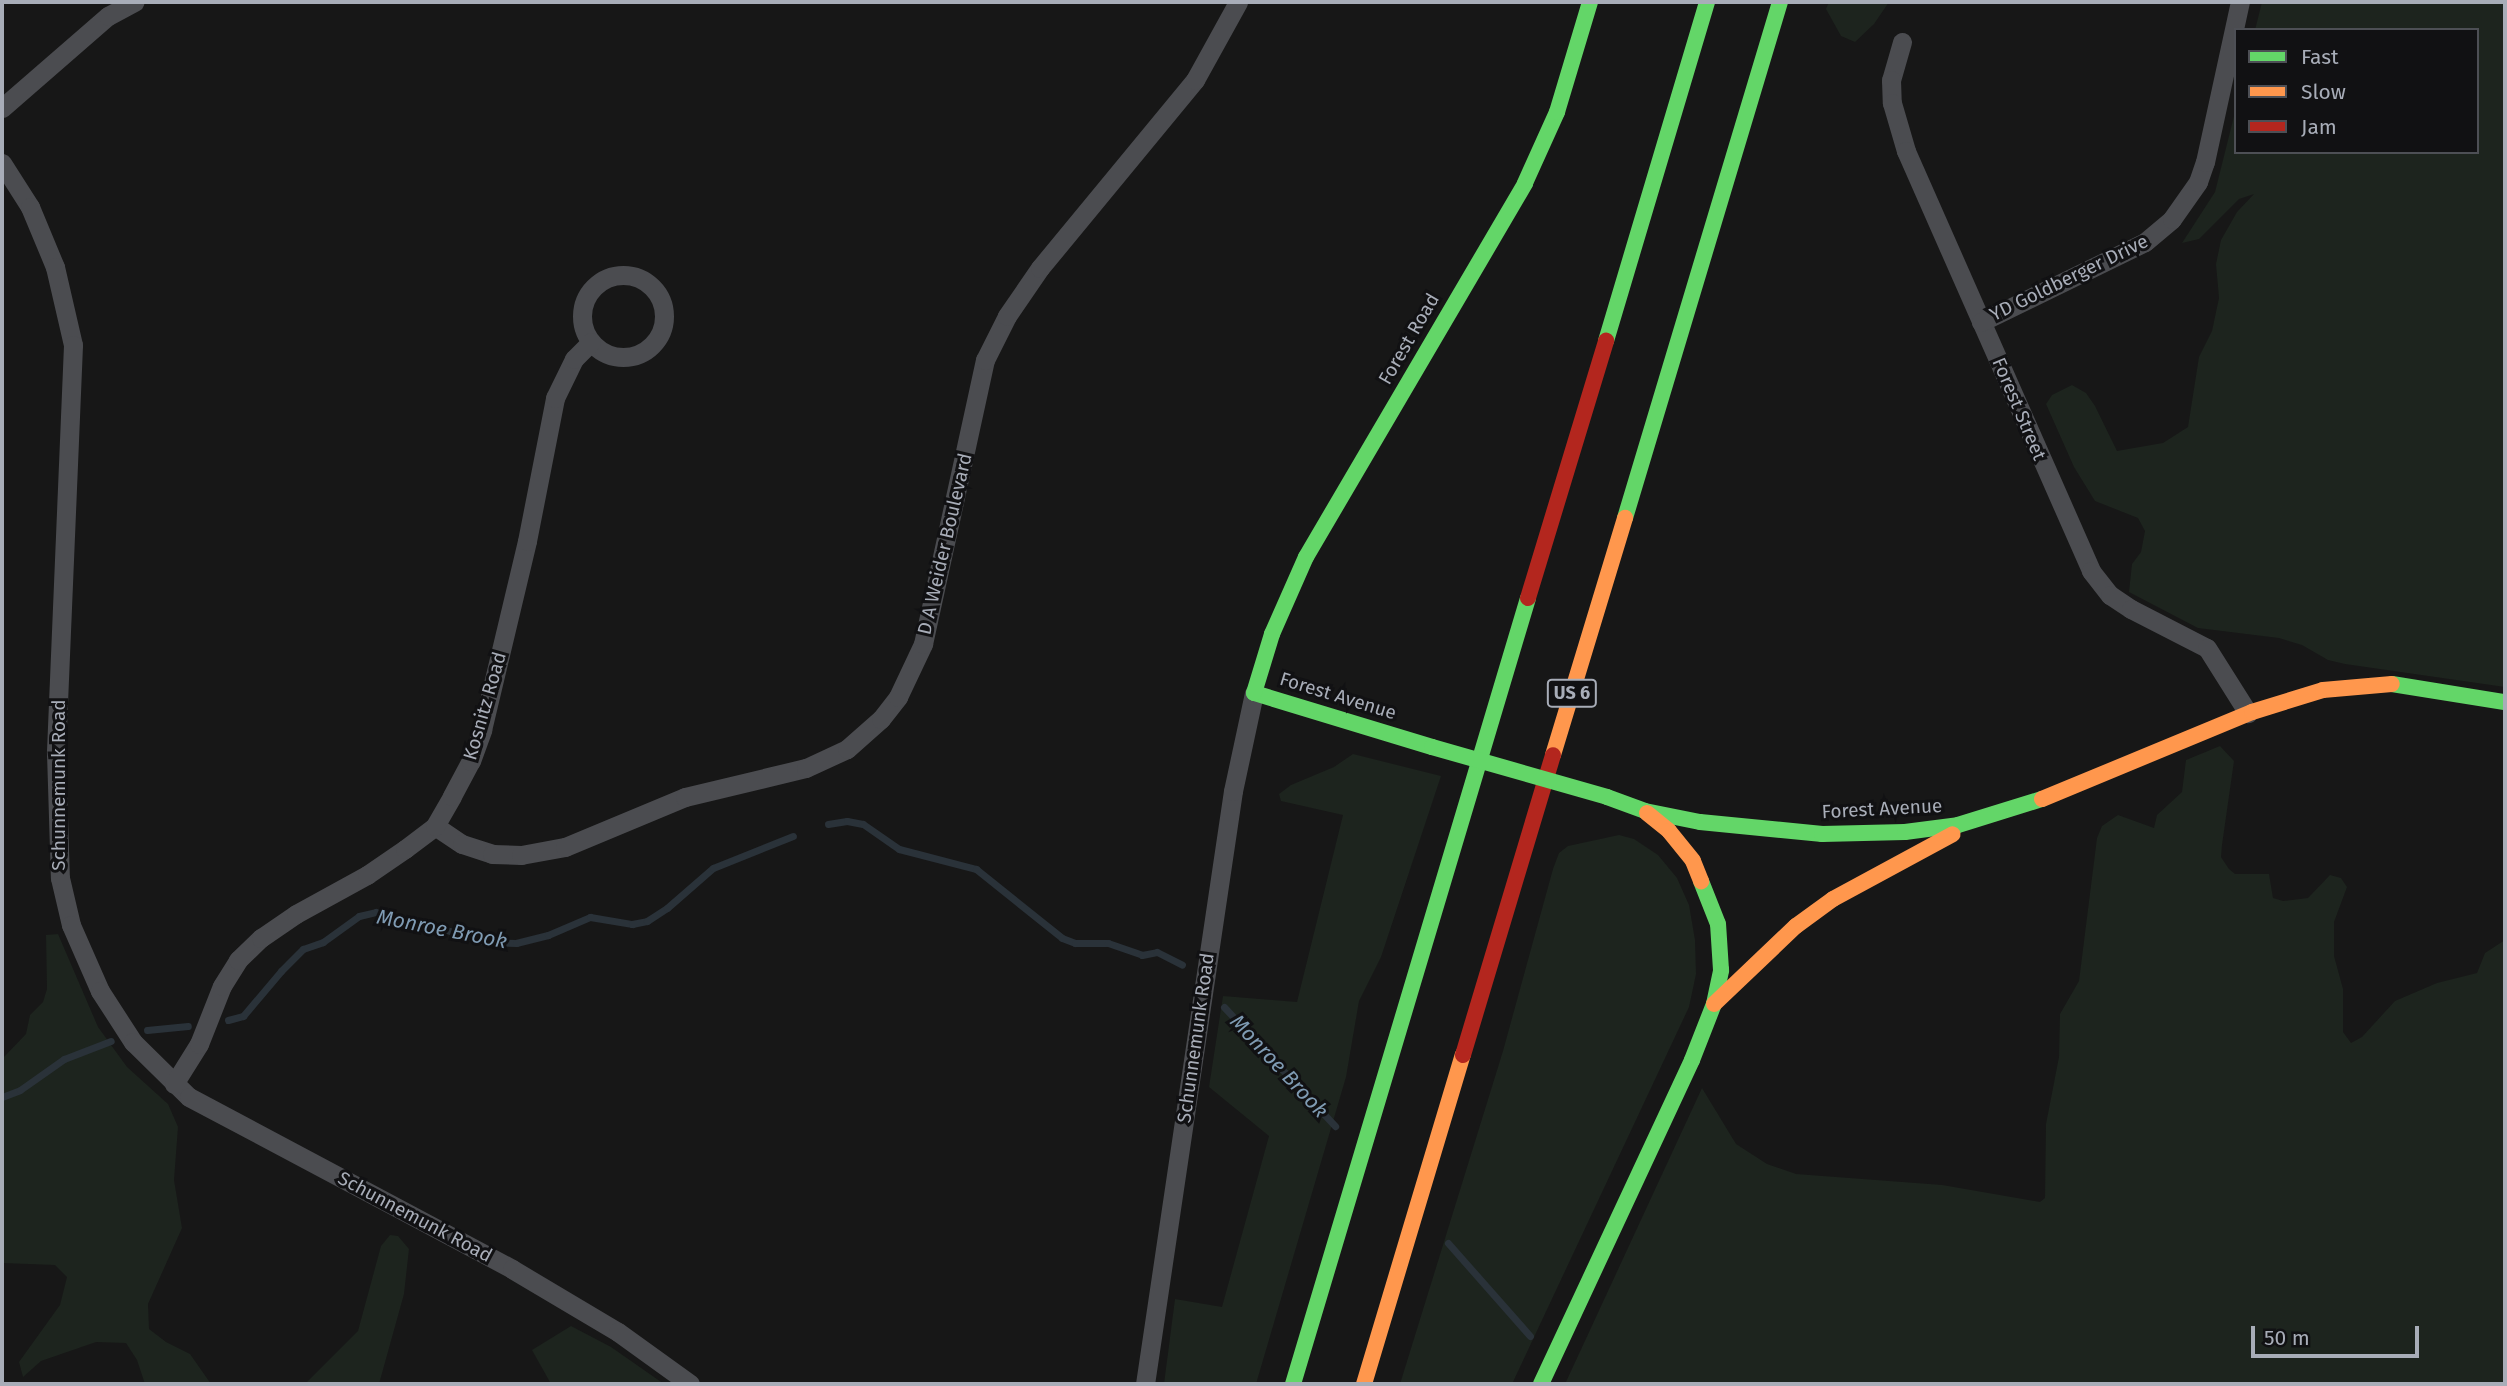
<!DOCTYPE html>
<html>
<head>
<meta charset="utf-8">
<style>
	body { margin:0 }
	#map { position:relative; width:2507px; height:1386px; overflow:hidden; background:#171717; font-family:"Fira Sans",sans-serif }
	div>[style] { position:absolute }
	.green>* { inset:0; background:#1d241e }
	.stream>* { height:7px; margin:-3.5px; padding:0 3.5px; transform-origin:3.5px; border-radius:3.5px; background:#2a3239 }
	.street>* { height:19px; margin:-9.5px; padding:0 9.5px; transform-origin:9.5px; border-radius:9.5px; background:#4b4c50 }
	.street>.ring { margin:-9.5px; padding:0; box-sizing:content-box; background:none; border:19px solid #4b4c50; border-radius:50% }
	.fast>* { height:16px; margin:-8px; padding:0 8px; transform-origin:8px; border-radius:8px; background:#63d668 }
	.slow>* { height:16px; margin:-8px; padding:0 8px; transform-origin:8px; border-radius:8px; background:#ff974d }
	.jam>* { height:16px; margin:-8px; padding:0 8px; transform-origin:8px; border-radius:8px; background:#b3261e }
	.fast-bridge>* { height:16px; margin:-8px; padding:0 8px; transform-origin:8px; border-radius:8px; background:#63d668 }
	span { translate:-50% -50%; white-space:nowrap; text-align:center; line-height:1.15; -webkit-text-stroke:6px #111113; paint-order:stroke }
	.shield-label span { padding:2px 5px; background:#111113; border:2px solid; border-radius:5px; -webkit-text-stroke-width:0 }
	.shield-label { font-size:18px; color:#a8adb8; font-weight:700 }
	.street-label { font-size:19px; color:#a8adb8 }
	.water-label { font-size:21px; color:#7f9bb3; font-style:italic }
	.frame { position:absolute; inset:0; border:4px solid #a8adb8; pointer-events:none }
	.legend { position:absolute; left:2234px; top:28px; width:245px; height:126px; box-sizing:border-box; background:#111113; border:2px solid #4d4f55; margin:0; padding:9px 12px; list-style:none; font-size:21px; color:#a8adb8 }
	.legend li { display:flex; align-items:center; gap:14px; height:35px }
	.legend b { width:35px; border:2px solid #4d4f55 }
	.scale { position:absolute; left:2251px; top:1326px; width:168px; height:32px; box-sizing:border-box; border:4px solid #a8adb8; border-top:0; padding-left:9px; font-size:21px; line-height:24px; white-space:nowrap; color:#a8adb8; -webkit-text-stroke:5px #111113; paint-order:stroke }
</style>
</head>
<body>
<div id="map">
	<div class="green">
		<i style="clip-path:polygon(1829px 2px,1889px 2px,1874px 24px,1855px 42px,1841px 36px,1826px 9px)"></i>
		<i style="clip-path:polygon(2262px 2px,2505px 2px,2505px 687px,2345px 664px,2328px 660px,2302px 645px,2279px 638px,2198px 628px,2129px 592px,2132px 564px,2141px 552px,2145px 531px,2138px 518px,2095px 501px,2074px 467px,2046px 404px,2052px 395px,2072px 385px,2086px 393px,2095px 406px,2117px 451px,2163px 443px,2188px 427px,2199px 357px,2212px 331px,2219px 298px,2216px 264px,2221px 240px,2237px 212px,2254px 194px,2239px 199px,2199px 239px,2182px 243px,2215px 192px,2236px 108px,2236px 152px,2477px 152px,2477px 30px,2255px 30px)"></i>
		<i style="clip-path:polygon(2220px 746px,2234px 761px,2222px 845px,2221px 857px,2229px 869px,2235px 874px,2269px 874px,2273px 898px,2283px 901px,2308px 898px,2330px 875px,2341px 878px,2347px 887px,2334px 922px,2334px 956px,2343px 989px,2343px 1032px,2351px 1043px,2362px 1037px,2395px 1001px,2437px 983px,2477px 973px,2485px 953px,2505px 940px,2505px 1384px,1565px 1384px,1702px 1088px,1736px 1144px,1767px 1164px,1796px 1174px,1942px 1185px,2040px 1202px,2045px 1198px,2046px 1124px,2059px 1057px,2060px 1014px,2079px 981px,2097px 838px,2102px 826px,2118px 815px,2154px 828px,2157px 815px,2182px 792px,2186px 760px)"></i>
		<i style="clip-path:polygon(1353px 754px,1441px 776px,1381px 957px,1359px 1001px,1346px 1077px,1256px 1384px,1164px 1384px,1175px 1299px,1222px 1307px,1269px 1136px,1209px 1087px,1223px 996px,1297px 1002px,1343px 815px,1281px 801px,1279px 794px,1291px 785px,1334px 767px)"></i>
		<i style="clip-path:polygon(1619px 835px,1634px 839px,1658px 855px,1677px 878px,1689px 905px,1695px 940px,1696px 974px,1689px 1007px,1512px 1384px,1400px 1384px,1503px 1051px,1553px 869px,1559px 853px,1568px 846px)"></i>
		<i style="clip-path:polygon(58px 934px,98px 1027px,127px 1067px,168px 1104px,178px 1127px,174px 1180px,182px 1228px,148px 1304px,149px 1329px,166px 1342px,190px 1354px,211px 1384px,145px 1384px,137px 1360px,126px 1343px,96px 1342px,41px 1361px,23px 1377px,19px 1362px,60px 1305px,67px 1277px,55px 1265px,2px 1263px,2px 1059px,26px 1034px,30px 1015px,43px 1002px,47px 989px,46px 935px)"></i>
		<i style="clip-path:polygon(390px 1235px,398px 1236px,409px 1249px,404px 1294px,379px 1384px,305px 1384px,358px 1331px,381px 1246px)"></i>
		<i style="clip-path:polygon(571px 1326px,611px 1347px,664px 1384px,551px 1384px,532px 1350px)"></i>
	</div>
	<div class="stream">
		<i style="left:828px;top:824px;width:19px;rotate:-9deg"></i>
		<i style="left:847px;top:821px;width:16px;rotate:11deg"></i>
		<i style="left:863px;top:824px;width:44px;rotate:34.8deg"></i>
		<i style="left:899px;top:849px;width:80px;rotate:14.6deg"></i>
		<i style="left:976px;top:869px;width:110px;rotate:38.7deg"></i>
		<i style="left:1062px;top:938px;width:14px;rotate:21deg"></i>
		<i style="left:1075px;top:943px;width:33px"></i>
		<i style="left:1108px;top:943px;width:36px;rotate:19deg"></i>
		<i style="left:1142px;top:955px;width:15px;rotate:-11deg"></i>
		<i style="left:1157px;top:952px;width:28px;rotate:27deg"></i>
		<i style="left:1224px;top:1007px;width:163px;rotate:47deg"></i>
		<i style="left:228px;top:1020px;width:16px;rotate:-15deg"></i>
		<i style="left:243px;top:1016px;width:59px;rotate:-49.8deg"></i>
		<i style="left:281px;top:971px;width:31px;rotate:-45deg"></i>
		<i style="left:303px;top:949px;width:21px;rotate:-19deg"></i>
		<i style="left:323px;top:942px;width:44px;rotate:-35.8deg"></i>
		<i style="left:359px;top:916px;width:17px;rotate:-13deg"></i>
		<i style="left:376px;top:912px;width:26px;rotate:28deg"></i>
		<i style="left:399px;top:924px;width:18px;rotate:9deg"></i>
		<i style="left:417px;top:927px;width:13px;rotate:-9deg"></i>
		<i style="left:430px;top:925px;width:59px;rotate:16.9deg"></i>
		<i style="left:486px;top:942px;width:30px;rotate:2deg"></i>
		<i style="left:516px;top:943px;width:33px;rotate:-14deg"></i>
		<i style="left:548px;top:935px;width:46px;rotate:-23.2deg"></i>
		<i style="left:590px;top:917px;width:43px;rotate:9.5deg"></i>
		<i style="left:632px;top:924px;width:15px;rotate:-11deg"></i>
		<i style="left:647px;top:921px;width:24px;rotate:-33deg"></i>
		<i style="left:667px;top:908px;width:61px;rotate:-41deg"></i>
		<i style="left:713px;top:868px;width:86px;rotate:-21.8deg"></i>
		<i style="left:147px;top:1030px;width:41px;rotate:-5.6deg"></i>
		<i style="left:2px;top:1097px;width:19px;rotate:-21deg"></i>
		<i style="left:20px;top:1090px;width:54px;rotate:-35.2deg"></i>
		<i style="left:64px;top:1059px;width:50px;rotate:-21deg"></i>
		<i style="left:1448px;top:1243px;width:124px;rotate:48.6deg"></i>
	</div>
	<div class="street">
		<i style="left:1902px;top:42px;width:40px;rotate:106deg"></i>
		<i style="left:1891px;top:80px;width:23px;rotate:88deg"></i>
		<i style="left:1892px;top:103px;width:50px;rotate:73.7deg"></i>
		<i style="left:1906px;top:151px;width:459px;rotate:66.2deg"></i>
		<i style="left:2091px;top:571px;width:31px;rotate:52deg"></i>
		<i style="left:2110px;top:595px;width:25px;rotate:34deg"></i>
		<i style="left:2131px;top:609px;width:85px;rotate:27.2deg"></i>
		<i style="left:2207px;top:648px;width:77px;rotate:57.8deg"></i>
		<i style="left:2px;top:108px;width:140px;rotate:-41deg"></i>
		<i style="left:108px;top:16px;width:30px;rotate:-28deg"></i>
		<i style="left:2px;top:163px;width:52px;rotate:57.5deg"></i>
		<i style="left:30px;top:207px;width:65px;rotate:67.4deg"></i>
		<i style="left:55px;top:267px;width:80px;rotate:77deg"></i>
		<i style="left:73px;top:345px;width:408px;rotate:92.4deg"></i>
		<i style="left:56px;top:753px;width:125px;rotate:88.2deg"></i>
		<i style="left:60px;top:878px;width:48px;rotate:76.8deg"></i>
		<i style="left:71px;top:925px;width:72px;rotate:66.3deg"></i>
		<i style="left:100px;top:991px;width:61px;rotate:57.1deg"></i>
		<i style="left:133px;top:1042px;width:78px;rotate:44.5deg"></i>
		<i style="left:189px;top:1097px;width:366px;rotate:28deg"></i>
		<i style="left:512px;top:1269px;width:123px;rotate:30.7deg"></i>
		<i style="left:618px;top:1332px;width:89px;rotate:35.8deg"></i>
		<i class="ring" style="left:582px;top:275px;width:63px;height:63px"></i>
		<i style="left:1981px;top:322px;width:182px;rotate:-26deg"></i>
		<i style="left:2145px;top:242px;width:35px;rotate:-40deg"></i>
		<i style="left:2172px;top:219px;width:45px;rotate:-54.9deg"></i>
		<i style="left:2198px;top:182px;width:21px;rotate:-71deg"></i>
		<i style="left:2205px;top:162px;width:164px;rotate:-77.7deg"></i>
		<i style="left:435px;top:826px;width:32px;rotate:34deg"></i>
		<i style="left:462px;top:844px;width:32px;rotate:18deg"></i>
		<i style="left:492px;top:854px;width:29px;rotate:2deg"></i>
		<i style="left:521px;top:855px;width:45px;rotate:-10.3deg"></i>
		<i style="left:565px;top:847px;width:130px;rotate:-22.6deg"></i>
		<i style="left:685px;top:797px;width:124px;rotate:-13.5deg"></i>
		<i style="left:806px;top:768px;width:45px;rotate:-24.9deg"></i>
		<i style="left:847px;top:749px;width:45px;rotate:-41.4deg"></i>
		<i style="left:881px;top:719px;width:28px;rotate:-52deg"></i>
		<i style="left:898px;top:697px;width:59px;rotate:-64.7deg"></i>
		<i style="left:923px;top:644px;width:291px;rotate:-77.7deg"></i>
		<i style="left:985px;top:360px;width:49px;rotate:-63.4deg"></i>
		<i style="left:1007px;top:316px;width:58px;rotate:-55.5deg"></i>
		<i style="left:1040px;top:268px;width:244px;rotate:-50.5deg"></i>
		<i style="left:1195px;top:80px;width:89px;rotate:-61.1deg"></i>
		<i style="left:174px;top:1084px;width:47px;rotate:-58deg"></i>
		<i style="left:199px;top:1044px;width:62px;rotate:-68.4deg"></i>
		<i style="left:222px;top:986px;width:31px;rotate:-58deg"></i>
		<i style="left:238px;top:960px;width:32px;rotate:-44deg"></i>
		<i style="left:261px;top:938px;width:42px;rotate:-34.4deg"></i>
		<i style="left:296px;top:914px;width:81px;rotate:-28.8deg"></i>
		<i style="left:367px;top:875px;width:46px;rotate:-34.4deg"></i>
		<i style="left:405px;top:849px;width:38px;rotate:-37deg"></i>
		<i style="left:435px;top:826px;width:34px;rotate:-60deg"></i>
		<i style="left:452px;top:796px;width:40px;rotate:-62deg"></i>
		<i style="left:471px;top:761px;width:33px;rotate:-70deg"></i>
		<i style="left:482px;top:730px;width:194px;rotate:-76.6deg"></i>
		<i style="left:527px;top:541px;width:146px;rotate:-78.9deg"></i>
		<i style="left:555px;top:398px;width:43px;rotate:-64deg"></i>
		<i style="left:574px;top:359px;width:24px;rotate:-45deg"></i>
		<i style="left:1145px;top:1384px;width:599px;rotate:-81.56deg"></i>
		<i style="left:1233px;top:791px;width:100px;rotate:-77.9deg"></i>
	</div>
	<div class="fast">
		<i style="left:1606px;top:341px;width:354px;rotate:-73.4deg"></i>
		<i style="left:1625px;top:518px;width:539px;rotate:-73.28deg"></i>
		<i style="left:2392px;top:684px;width:114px;rotate:9.1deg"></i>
		<i style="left:1432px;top:747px;width:186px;rotate:-163.1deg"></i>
		<i style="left:1254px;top:693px;width:62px;rotate:-73deg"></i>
		<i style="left:1272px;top:634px;width:84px;rotate:-66.2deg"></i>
		<i style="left:1306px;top:557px;width:433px;rotate:-59.6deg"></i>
		<i style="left:1525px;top:183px;width:78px;rotate:-65.7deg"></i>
		<i style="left:1557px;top:112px;width:115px;rotate:-73.3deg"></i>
		<i style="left:1607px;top:797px;width:40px;rotate:20.2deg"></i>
		<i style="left:1645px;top:811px;width:56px;rotate:11.3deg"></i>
		<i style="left:1700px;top:822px;width:123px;rotate:5.6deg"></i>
		<i style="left:1822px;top:834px;width:83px;rotate:-1.4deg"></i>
		<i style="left:1905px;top:832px;width:53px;rotate:-7.5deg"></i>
		<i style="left:1958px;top:825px;width:88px;rotate:-17.2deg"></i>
		<i style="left:1293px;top:1384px;width:820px;rotate:-73.35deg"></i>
		<i style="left:1541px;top:1384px;width:357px;rotate:-65deg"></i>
		<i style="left:1692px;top:1060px;width:60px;rotate:-68.6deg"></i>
		<i style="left:1714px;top:1004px;width:35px;rotate:-78deg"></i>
		<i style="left:1721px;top:970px;width:46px;rotate:-93.7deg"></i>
		<i style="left:1718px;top:924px;width:46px;rotate:-111.6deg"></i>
	</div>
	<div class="slow">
		<i style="left:1553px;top:755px;width:248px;rotate:-73.1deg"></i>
		<i style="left:2042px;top:799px;width:227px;rotate:-22.5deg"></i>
		<i style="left:2252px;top:712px;width:74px;rotate:-17.2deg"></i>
		<i style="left:2323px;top:690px;width:69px;rotate:-5deg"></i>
		<i style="left:1647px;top:813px;width:28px;rotate:39deg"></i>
		<i style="left:1669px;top:831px;width:38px;rotate:51deg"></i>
		<i style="left:1693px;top:861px;width:22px;rotate:68deg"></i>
		<i style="left:1714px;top:1004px;width:113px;rotate:-43.6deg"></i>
		<i style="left:1796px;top:926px;width:46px;rotate:-36.1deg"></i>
		<i style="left:1833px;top:899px;width:136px;rotate:-28.4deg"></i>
		<i style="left:1364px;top:1384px;width:344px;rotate:-73.3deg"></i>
	</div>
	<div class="jam">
		<i style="left:1528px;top:598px;width:269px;rotate:-73.1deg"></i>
		<i style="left:1463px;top:1055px;width:313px;rotate:-73.3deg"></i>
	</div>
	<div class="fast-bridge">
		<i style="left:1432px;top:747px;width:182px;rotate:15.9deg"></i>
	</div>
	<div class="shield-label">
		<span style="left:1572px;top:693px">US 6</span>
	</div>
	<div class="street-label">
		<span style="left:2069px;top:278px;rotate:-26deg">YD Goldberger Drive</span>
		<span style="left:1409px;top:339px;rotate:-60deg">Forest Road</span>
		<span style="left:2019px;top:409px;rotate:67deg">Forest Street</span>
		<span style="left:945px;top:544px;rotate:-77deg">D A Weider Boulevard</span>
		<span style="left:1338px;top:696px;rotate:17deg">Forest Avenue</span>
		<span style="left:485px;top:706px;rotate:-74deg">Kosnitz Road</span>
		<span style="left:59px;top:785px;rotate:-90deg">Schunnemunk Road</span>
		<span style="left:1882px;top:809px;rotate:-3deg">Forest Avenue</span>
		<span style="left:1196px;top:1038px;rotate:-82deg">Schunnemunk Road</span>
		<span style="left:415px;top:1217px;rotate:28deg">Schunnemunk Road</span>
	</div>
	<div class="water-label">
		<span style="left:442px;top:929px;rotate:11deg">Monroe Brook</span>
		<span style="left:1279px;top:1066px;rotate:47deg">Monroe Brook</span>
	</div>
	<div class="frame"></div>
	<ul class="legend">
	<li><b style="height:9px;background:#63d668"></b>Fast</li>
	<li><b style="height:9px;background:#ff974d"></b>Slow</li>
	<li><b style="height:9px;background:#b3261e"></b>Jam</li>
	</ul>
	<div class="scale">50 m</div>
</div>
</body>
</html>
